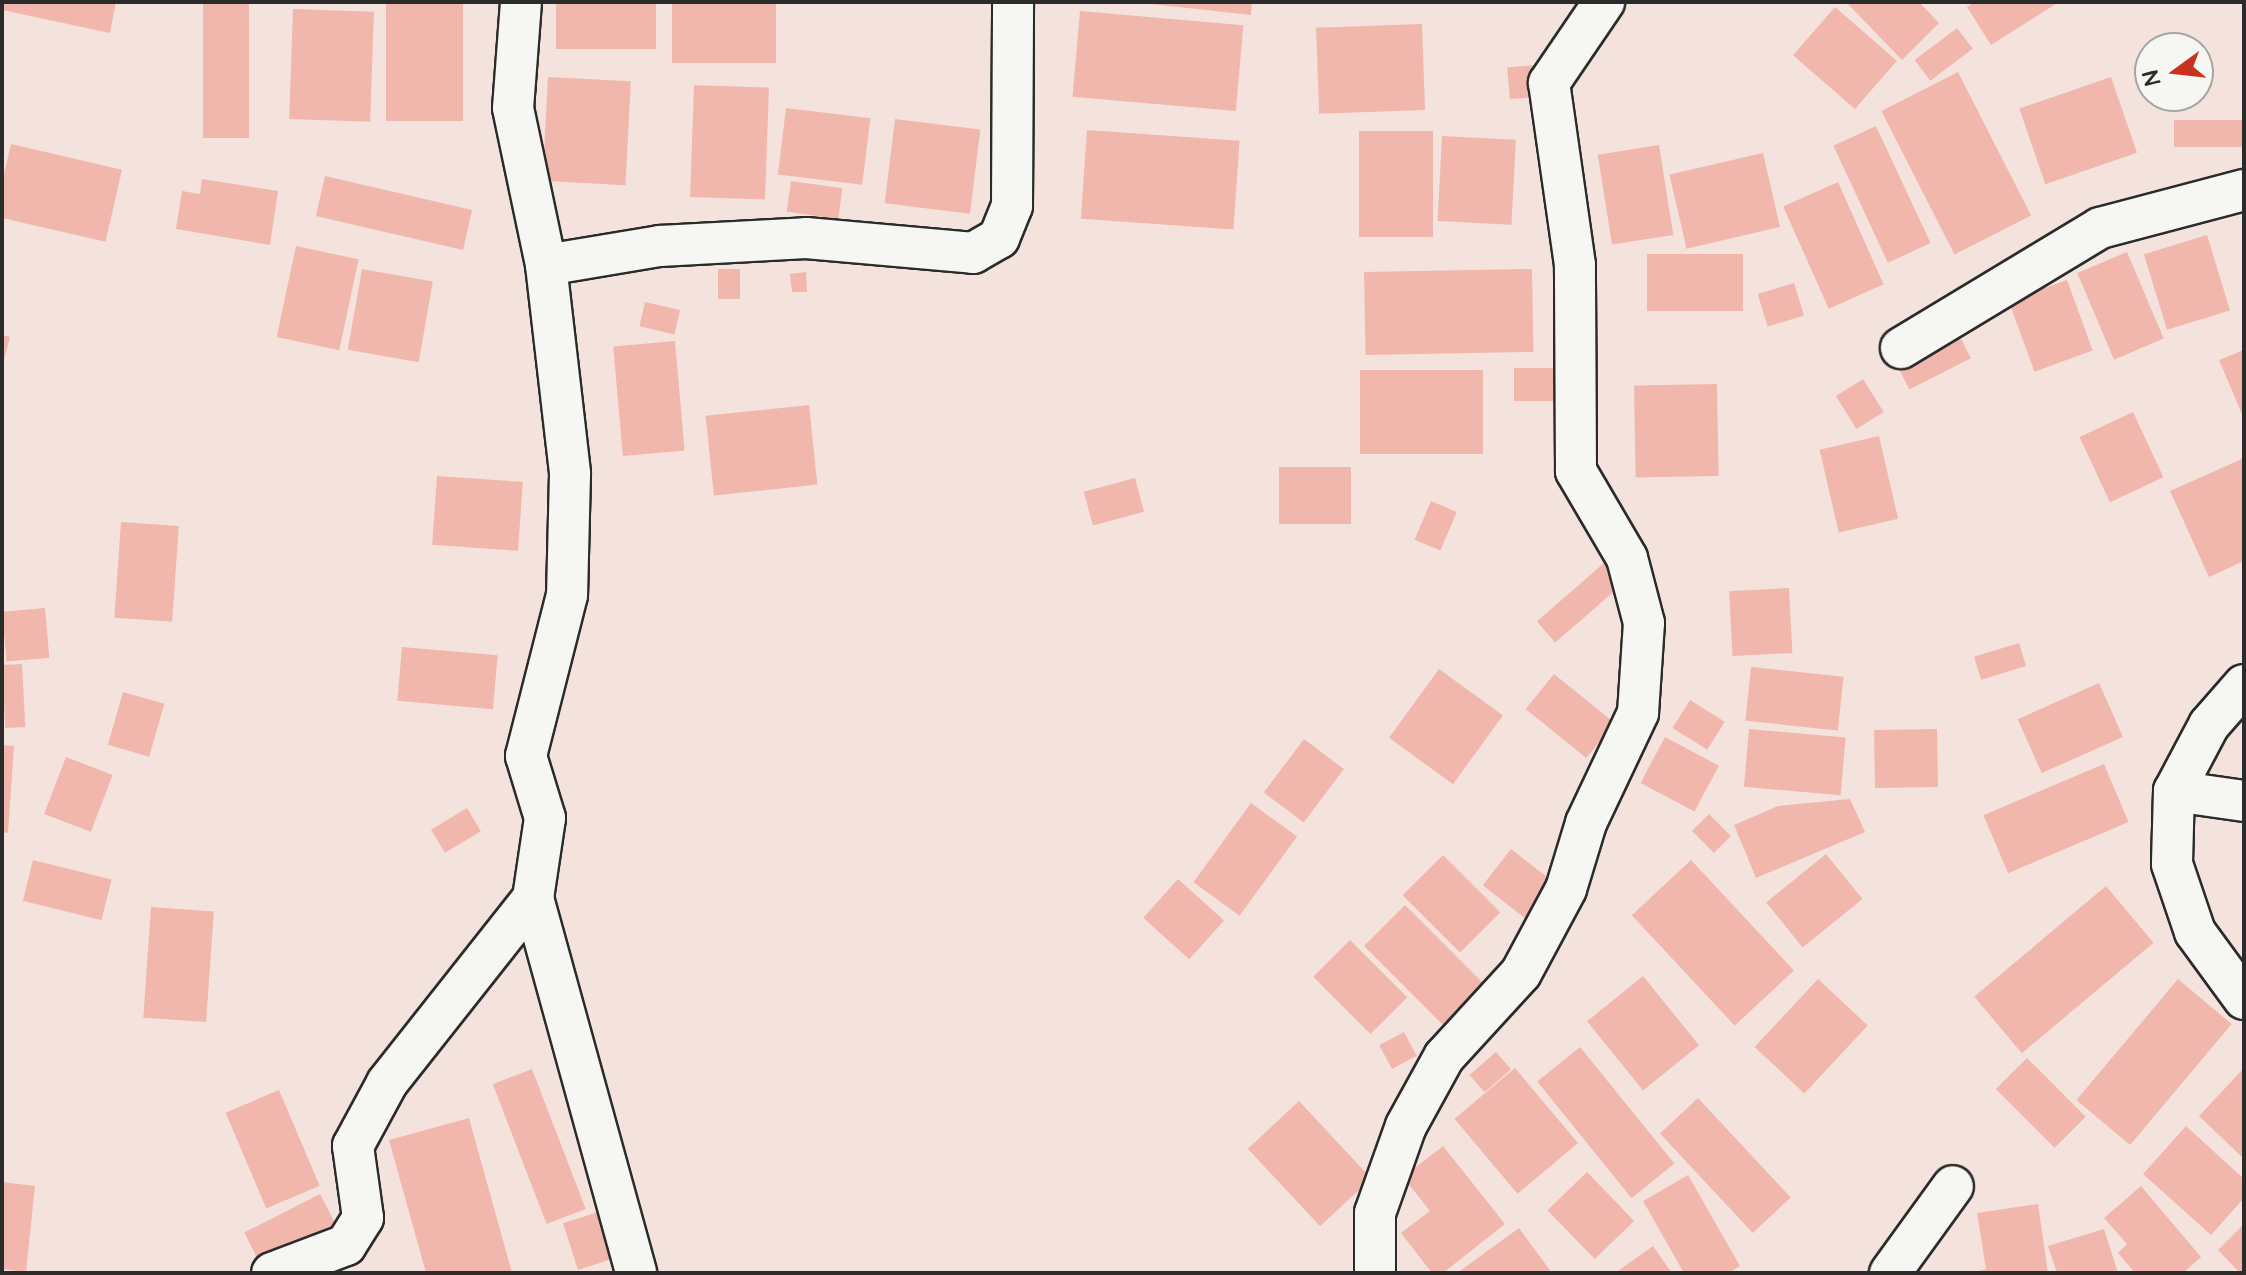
<!DOCTYPE html>
<html>
<head>
<meta charset="utf-8">
<style>
	body { margin:0 }
	#map { position:relative; width:2246px; height:1275px; overflow:hidden; background:#f4e3dd; font-family:"Architects Daughter",sans-serif }
	div>[style] { position:absolute }
	.building>* { inset:0; background:#f1b7ac; transform-origin:0 0 }
	.roads { filter:drop-shadow(2px 0 #2b2b2b) drop-shadow(-2px 0 #2b2b2b) drop-shadow(0 2px #2b2b2b) drop-shadow(0 -2px #2b2b2b) }
	.minor>* { height:40px; margin:-20px; padding:0 20px; transform-origin:20px; border-radius:20px; background:#f6f6f2 }
	span { translate:-50% -50%; white-space:nowrap; text-align:center; line-height:1.15; -webkit-text-stroke:6px #f6f6f2; paint-order:stroke }
	.frame { position:absolute; inset:0; border:4px solid #2b2b2b; pointer-events:none }
	.north { position:absolute; left:2134px; top:32px; width:80px; height:80px; box-sizing:border-box; background:#f6f6f2; border:2px solid #a5a5a2; border-radius:50%; rotate:255deg; font-size:22px; font-weight:700; line-height:32px; text-align:center; color:#2b2b2b }
	.north::after { content:''; display:block; margin:auto; width:28px; height:36px; background:#c8321e; clip-path:polygon(50% 0,100% 100%,50% 72%,0 100%) }
</style>
</head>
<body>
<div id="map">
	<div class="building">
		<i style="clip-path:polygon(2px 2px,116px 2px,110px 33px,2px 10px)"></i>
		<i style="left:203px;top:2px;width:46px;height:136px"></i>
		<i style="left:386px;top:2px;width:77px;height:119px"></i>
		<i style="left:556px;top:2px;width:100px;height:47px"></i>
		<i style="left:672px;top:2px;width:104px;height:61px"></i>
		<i style="clip-path:polygon(1133px 2px,1252px 2px,1251px 15px)"></i>
		<i style="clip-path:polygon(1846px 2px,1919px 2px,1939px 23px,1902px 60px)"></i>
		<i style="clip-path:polygon(1975px 2px,2059px 2px,1991px 45px,1967px 7px)"></i>
		<i style="left:1835px;top:7px;width:82px;height:64px;rotate:41deg"></i>
		<i style="left:293px;top:9px;width:81px;height:110px;rotate:2deg"></i>
		<i style="left:1080px;top:11px;width:164px;height:86px;rotate:5deg"></i>
		<i style="left:1422px;top:24px;width:86px;height:106px;rotate:88deg"></i>
		<i style="left:1957px;top:28px;width:26px;height:53px;rotate:53deg"></i>
		<i style="left:1535px;top:65px;width:32px;height:28px;rotate:85deg"></i>
		<i style="left:1958px;top:72px;width:161px;height:86px;rotate:63deg"></i>
		<i style="left:548px;top:77px;width:83px;height:104px;rotate:3deg"></i>
		<i style="left:2111px;top:77px;width:80px;height:97px;rotate:71deg"></i>
		<i style="left:694px;top:85px;width:75px;height:112px;rotate:2deg"></i>
		<i style="left:786px;top:108px;width:85px;height:67px;rotate:7deg"></i>
		<i style="left:895px;top:119px;width:86px;height:85px;rotate:7deg"></i>
		<i style="left:2244px;top:120px;width:27px;height:70px;rotate:90deg"></i>
		<i style="left:1876px;top:126px;width:129px;height:47px;rotate:65deg"></i>
		<i style="left:1087px;top:130px;width:153px;height:89px;rotate:4deg"></i>
		<i style="left:1359px;top:131px;width:74px;height:106px"></i>
		<i style="left:1442px;top:136px;width:74px;height:85px;rotate:3deg"></i>
		<i style="left:11px;top:144px;width:114px;height:74px;rotate:13deg"></i>
		<i style="left:1659px;top:145px;width:91px;height:62px;rotate:81deg"></i>
		<i style="left:1763px;top:153px;width:76px;height:96px;rotate:77deg"></i>
		<i style="left:325px;top:176px;width:151px;height:41px;rotate:13deg"></i>
		<i style="clip-path:polygon(202px 179px,278px 191px,270px 245px,176px 229px,182px 191px,200px 194px)"></i>
		<i style="left:791px;top:181px;width:52px;height:31px;rotate:8deg"></i>
		<i style="left:1838px;top:182px;width:112px;height:60px;rotate:66deg"></i>
		<i style="left:2207px;top:235px;width:79px;height:66px;rotate:73deg"></i>
		<i style="left:296px;top:246px;width:64px;height:93px;rotate:12deg"></i>
		<i style="left:2127px;top:252px;width:94px;height:54px;rotate:67deg"></i>
		<i style="left:1647px;top:254px;width:96px;height:57px"></i>
		<i style="left:362px;top:269px;width:72px;height:82px;rotate:10deg"></i>
		<i style="left:718px;top:269px;width:22px;height:30px"></i>
		<i style="left:1532px;top:269px;width:83px;height:168px;rotate:89deg"></i>
		<i style="clip-path:polygon(806px 272px,807px 292px,792px 292px,790px 274px)"></i>
		<i style="left:2067px;top:280px;width:75px;height:62px;rotate:70deg"></i>
		<i style="left:1794px;top:283px;width:34px;height:38px;rotate:73deg"></i>
		<i style="left:645px;top:302px;width:36px;height:25px;rotate:13deg"></i>
		<i style="left:1955px;top:327px;width:35px;height:69px;rotate:63deg"></i>
		<i style="clip-path:polygon(2px 335px,10px 337px,3px 363px,2px 363px)"></i>
		<i style="left:675px;top:341px;width:110px;height:62px;rotate:85deg"></i>
		<i style="clip-path:polygon(2244px 350px,2244px 419px,2219px 360px)"></i>
		<i style="left:1514px;top:368px;width:46px;height:33px"></i>
		<i style="left:1360px;top:370px;width:123px;height:84px"></i>
		<i style="left:1863px;top:379px;width:39px;height:32px;rotate:58deg"></i>
		<i style="left:1717px;top:384px;width:92px;height:83px;rotate:89deg"></i>
		<i style="left:809px;top:405px;width:80px;height:104px;rotate:84deg"></i>
		<i style="left:2133px;top:412px;width:72px;height:59px;rotate:65deg"></i>
		<i style="left:1879px;top:436px;width:85px;height:61px;rotate:77deg"></i>
		<i style="clip-path:polygon(2244px 458px,2244px 561px,2209px 577px,2170px 491px)"></i>
		<i style="left:1351px;top:467px;width:57px;height:72px;rotate:90deg"></i>
		<i style="left:437px;top:476px;width:86px;height:69px;rotate:4deg"></i>
		<i style="left:1135px;top:478px;width:35px;height:53px;rotate:75deg"></i>
		<i style="left:1431px;top:501px;width:28px;height:42px;rotate:23deg"></i>
		<i style="left:121px;top:522px;width:58px;height:96px;rotate:4deg"></i>
		<i style="left:1604px;top:563px;width:28px;height:89px;rotate:49deg"></i>
		<i style="left:1789px;top:588px;width:65px;height:60px;rotate:87deg"></i>
		<i style="left:45px;top:608px;width:50px;height:43px;rotate:85deg"></i>
		<i style="left:2019px;top:643px;width:24px;height:47px;rotate:73deg"></i>
		<i style="left:402px;top:647px;width:96px;height:54px;rotate:5deg"></i>
		<i style="left:22px;top:664px;width:63px;height:20px;rotate:87deg"></i>
		<i style="left:1751px;top:667px;width:93px;height:54px;rotate:6deg"></i>
		<i style="left:1439px;top:669px;width:79px;height:85px;rotate:36deg"></i>
		<i style="left:1554px;top:674px;width:78px;height:45px;rotate:39deg"></i>
		<i style="left:2099px;top:683px;width:59px;height:89px;rotate:66deg"></i>
		<i style="left:123px;top:692px;width:43px;height:55px;rotate:16deg"></i>
		<i style="left:1690px;top:700px;width:41px;height:33px;rotate:32deg"></i>
		<i style="left:1749px;top:729px;width:97px;height:58px;rotate:5deg"></i>
		<i style="left:1937px;top:729px;width:58px;height:63px;rotate:89deg"></i>
		<i style="left:1665px;top:737px;width:61px;height:52px;rotate:28deg"></i>
		<i style="left:1304px;top:739px;width:50px;height:67px;rotate:37deg"></i>
		<i style="clip-path:polygon(2px 745px,14px 746px,8px 833px,2px 832px)"></i>
		<i style="left:66px;top:757px;width:50px;height:61px;rotate:21deg"></i>
		<i style="left:2104px;top:764px;width:63px;height:131px;rotate:67deg"></i>
		<i style="clip-path:polygon(1850px 799px,1865px 832px,1756px 878px,1734px 825px,1778px 806px)"></i>
		<i style="left:1251px;top:803px;width:57px;height:98px;rotate:36deg"></i>
		<i style="left:467px;top:808px;width:27px;height:42px;rotate:59deg"></i>
		<i style="left:1709px;top:814px;width:31px;height:24px;rotate:45deg"></i>
		<i style="left:1511px;top:849px;width:55px;height:46px;rotate:38deg"></i>
		<i style="left:1826px;top:854px;width:58px;height:77px;rotate:51deg"></i>
		<i style="left:1443px;top:855px;width:81px;height:57px;rotate:45deg"></i>
		<i style="left:33px;top:860px;width:81px;height:42px;rotate:14deg"></i>
		<i style="left:1691px;top:860px;width:151px;height:81px;rotate:47deg"></i>
		<i style="left:1178px;top:879px;width:62px;height:52px;rotate:42deg"></i>
		<i style="left:2106px;top:886px;width:74px;height:172px;rotate:50deg"></i>
		<i style="left:1405px;top:905px;width:118px;height:58px;rotate:45deg"></i>
		<i style="left:151px;top:907px;width:63px;height:111px;rotate:4deg"></i>
		<i style="left:1350px;top:940px;width:81px;height:52px;rotate:45deg"></i>
		<i style="left:1643px;top:976px;width:89px;height:72px;rotate:51deg"></i>
		<i style="left:1818px;top:979px;width:68px;height:93px;rotate:43deg"></i>
		<i style="left:2178px;top:979px;width:70px;height:158px;rotate:40deg"></i>
		<i style="left:1404px;top:1032px;width:27px;height:28px;rotate:62deg"></i>
		<i style="left:1580px;top:1047px;width:150px;height:55px;rotate:51deg"></i>
		<i style="left:1496px;top:1052px;width:23px;height:35px;rotate:49deg"></i>
		<i style="left:2027px;top:1058px;width:83px;height:44px;rotate:45deg"></i>
		<i style="left:1515px;top:1068px;width:98px;height:79px;rotate:50deg"></i>
		<i style="clip-path:polygon(2244px 1068px,2244px 1159px,2199px 1116px)"></i>
		<i style="left:532px;top:1069px;width:150px;height:42px;rotate:69deg"></i>
		<i style="left:279px;top:1090px;width:104px;height:58px;rotate:67deg"></i>
		<i style="left:1698px;top:1098px;width:136px;height:52px;rotate:47deg"></i>
		<i style="left:1299px;top:1101px;width:106px;height:70px;rotate:47deg"></i>
		<i style="clip-path:polygon(469px 1118px,512px 1273px,426px 1273px,389px 1140px)"></i>
		<i style="clip-path:polygon(2186px 1126px,2244px 1179px,2244px 1198px,2211px 1235px,2143px 1174px)"></i>
		<i style="clip-path:polygon(1443px 1146px,1505px 1224px,1443px 1273px,1432px 1273px,1401px 1233px,1430px 1211px,1403px 1177px)"></i>
		<i style="left:1587px;top:1172px;width:68px;height:55px;rotate:46deg"></i>
		<i style="clip-path:polygon(1688px 1175px,1740px 1266px,1728px 1273px,1684px 1273px,1643px 1201px)"></i>
		<i style="clip-path:polygon(2px 1182px,35px 1186px,26px 1272px,2px 1269px)"></i>
		<i style="clip-path:polygon(2141px 1186px,2201px 1257px,2183px 1273px,2135px 1273px,2118px 1253px,2127px 1244px,2104px 1218px)"></i>
		<i style="left:320px;top:1194px;width:36px;height:85px;rotate:63deg"></i>
		<i style="clip-path:polygon(2038px 1204px,2048px 1273px,1971px 1273px,1986px 1269px,1977px 1213px)"></i>
		<i style="left:601px;top:1211px;width:49px;height:40px;rotate:72deg"></i>
		<i style="clip-path:polygon(2244px 1224px,2244px 1273px,2240px 1273px,2218px 1250px)"></i>
		<i style="clip-path:polygon(1519px 1228px,1552px 1273px,1457px 1273px)"></i>
		<i style="clip-path:polygon(2104px 1229px,2118px 1273px,2057px 1273px,2048px 1246px)"></i>
		<i style="clip-path:polygon(1653px 1246px,1672px 1273px,1615px 1273px)"></i>
	</div>
	<div class="roads">
		<div class="minor">
			<i style="left:521px;top:2px;width:106px;rotate:94.3deg"></i>
			<i style="left:513px;top:108px;width:160px;rotate:78.1deg"></i>
			<i style="left:546px;top:265px;width:210px;rotate:83.4deg"></i>
			<i style="left:570px;top:474px;width:121px;rotate:91.4deg"></i>
			<i style="left:567px;top:595px;width:166px;rotate:104.3deg"></i>
			<i style="left:526px;top:756px;width:65px;rotate:73deg"></i>
			<i style="left:545px;top:818px;width:81px;rotate:98.5deg"></i>
			<i style="left:533px;top:898px;width:389px;rotate:74.6deg"></i>
			<i style="left:546px;top:265px;width:116px;rotate:-9.5deg"></i>
			<i style="left:660px;top:246px;width:146px;rotate:-3.1deg"></i>
			<i style="left:806px;top:238px;width:168px;rotate:5.1deg"></i>
			<i style="left:973px;top:253px;width:30px;rotate:-30deg"></i>
			<i style="left:999px;top:238px;width:35px;rotate:-68deg"></i>
			<i style="left:1012px;top:206px;width:204px;rotate:-89.7deg"></i>
			<i style="left:1901px;top:348px;width:232px;rotate:-31.1deg"></i>
			<i style="left:2100px;top:228px;width:149px;rotate:-14.8deg"></i>
			<i style="left:2244px;top:685px;width:53px;rotate:131.2deg"></i>
			<i style="left:2209px;top:725px;width:75px;rotate:117.9deg"></i>
			<i style="left:2174px;top:791px;width:73px;rotate:91.6deg"></i>
			<i style="left:2172px;top:864px;width:72px;rotate:71.3deg"></i>
			<i style="left:2195px;top:932px;width:83px;rotate:53.8deg"></i>
			<i style="left:2174px;top:791px;width:71px;rotate:8.1deg"></i>
			<i style="left:272px;top:1273px;width:79px;rotate:-20.7deg"></i>
			<i style="left:346px;top:1245px;width:32px;rotate:-58deg"></i>
			<i style="left:363px;top:1218px;width:73px;rotate:-97.9deg"></i>
			<i style="left:353px;top:1146px;width:72px;rotate:-61.6deg"></i>
			<i style="left:387px;top:1083px;width:236px;rotate:-51.7deg"></i>
			<i style="left:1375px;top:1273px;width:60px;rotate:-90deg"></i>
			<i style="left:1375px;top:1213px;width:92px;rotate:-70.4deg"></i>
			<i style="left:1406px;top:1126px;width:79px;rotate:-61.2deg"></i>
			<i style="left:1444px;top:1057px;width:114px;rotate:-47.5deg"></i>
			<i style="left:1521px;top:973px;width:95px;rotate:-61.8deg"></i>
			<i style="left:1566px;top:889px;width:69px;rotate:-73.1deg"></i>
			<i style="left:1586px;top:823px;width:122px;rotate:-64.7deg"></i>
			<i style="left:1638px;top:713px;width:90px;rotate:-86.2deg"></i>
			<i style="left:1644px;top:623px;width:67px;rotate:-104.7deg"></i>
			<i style="left:1627px;top:558px;width:101px;rotate:-120.4deg"></i>
			<i style="left:1576px;top:471px;width:206px;rotate:-90.3deg"></i>
			<i style="left:1575px;top:265px;width:184px;rotate:-98.1deg"></i>
			<i style="left:1549px;top:83px;width:98px;rotate:-55.8deg"></i>
			<i style="left:1890px;top:1273px;width:107px;rotate:-54.1deg"></i>
		</div>
	</div>
	<div class="frame"></div>
	<div class="north">N</div>
</div>
</body>
</html>
